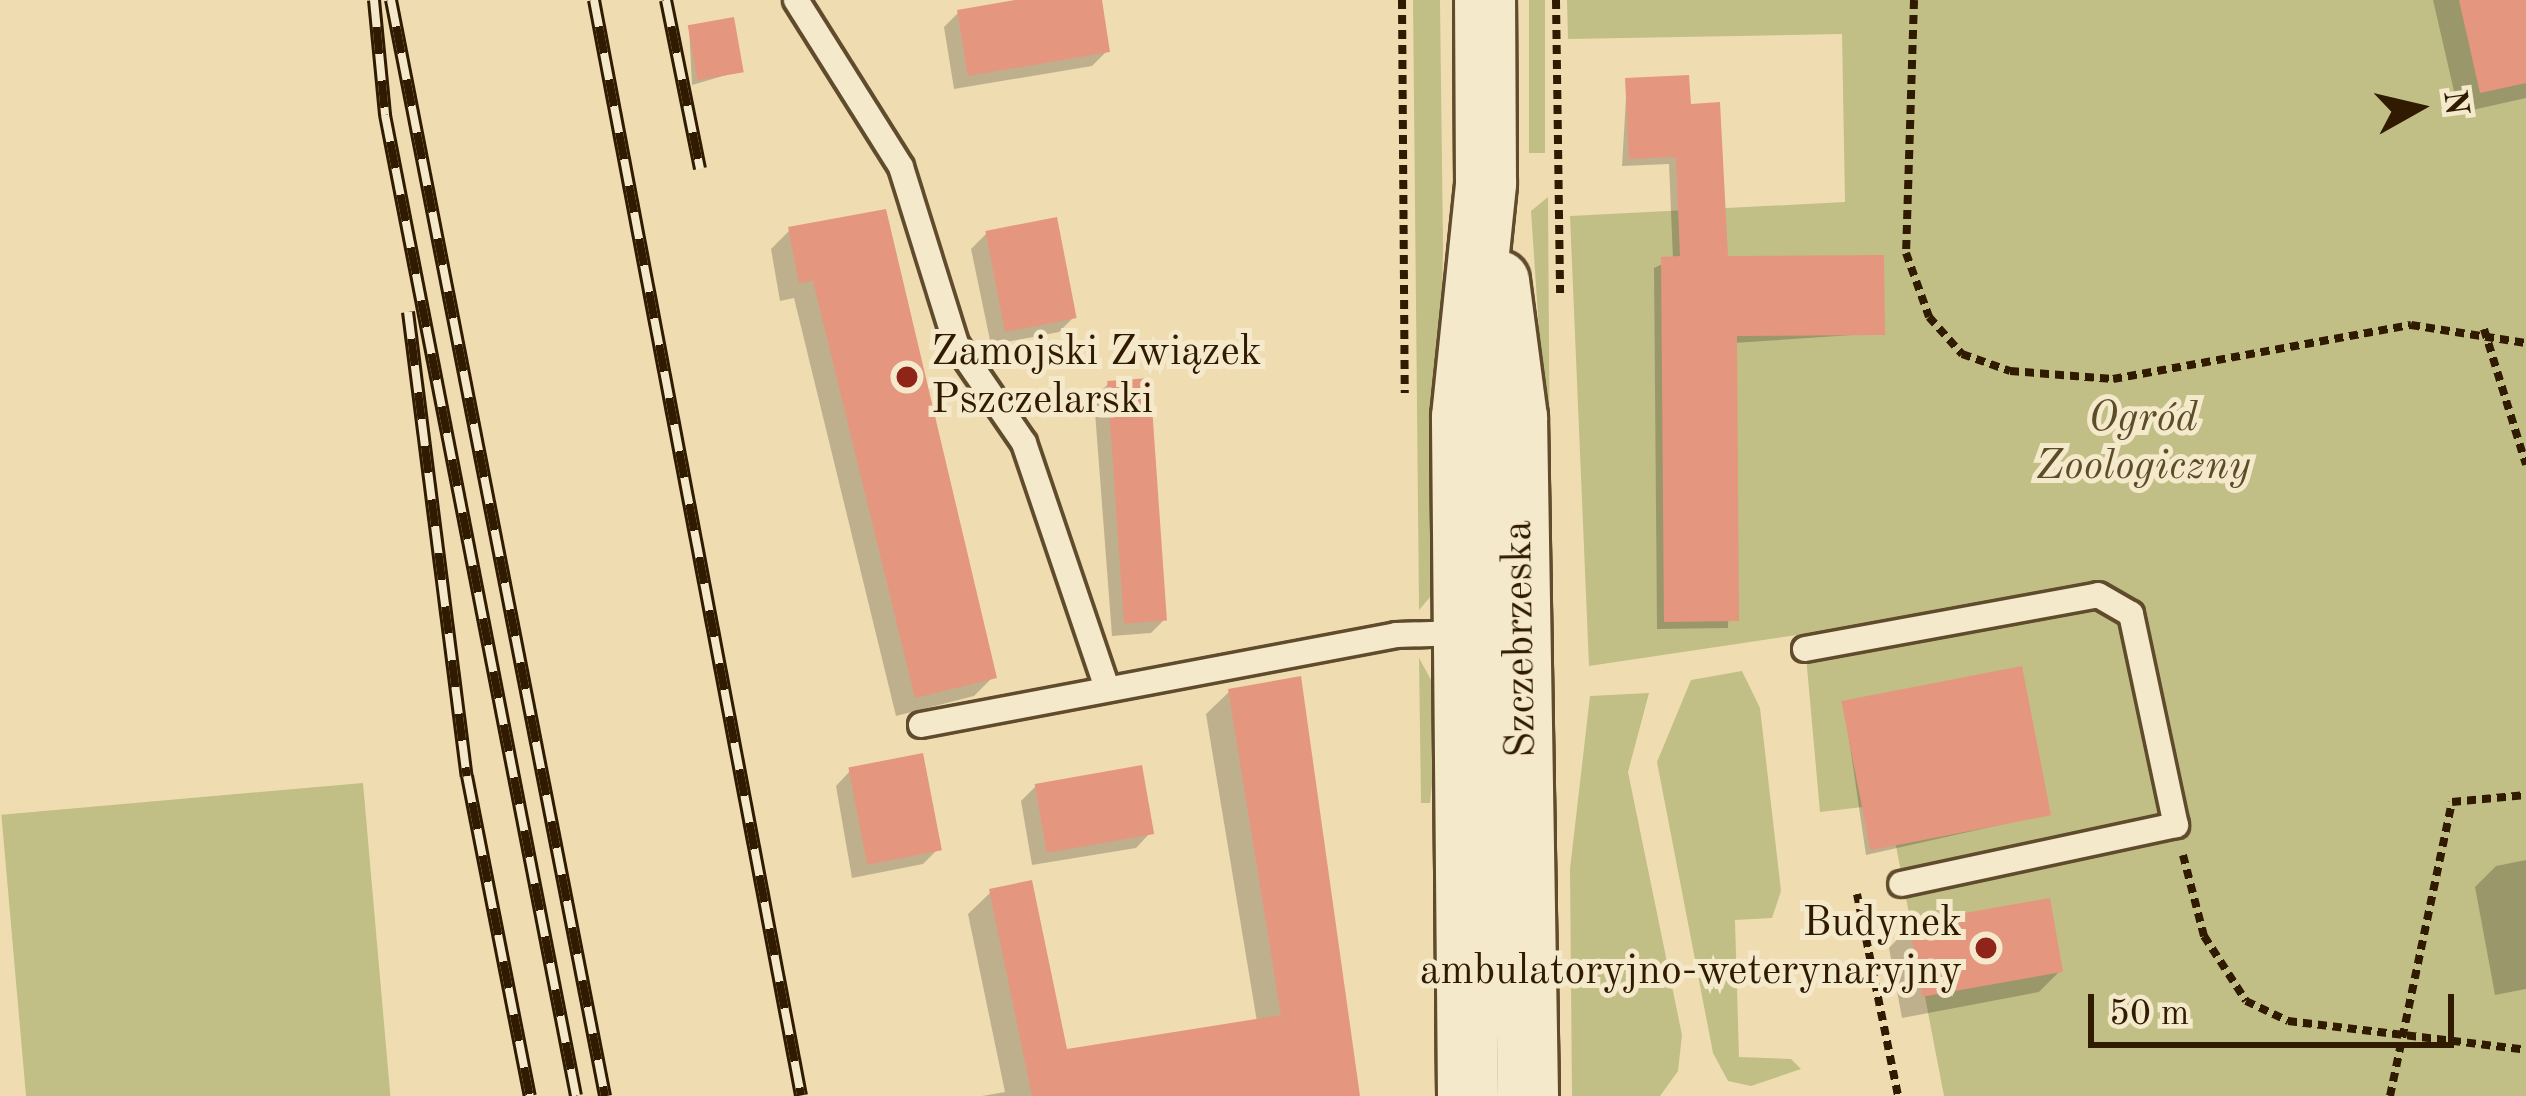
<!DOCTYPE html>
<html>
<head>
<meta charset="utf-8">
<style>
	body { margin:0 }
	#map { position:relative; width:2526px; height:1096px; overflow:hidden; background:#efddb1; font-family:"Old Standard TT",serif }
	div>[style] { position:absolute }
	.green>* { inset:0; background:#c1bf86; transform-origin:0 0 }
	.shadow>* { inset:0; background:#0003 }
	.building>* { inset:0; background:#e5967f; transform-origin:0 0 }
	.path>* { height:8px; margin-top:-4px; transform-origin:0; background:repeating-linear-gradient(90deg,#301a00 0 9px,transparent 0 15px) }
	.roads { filter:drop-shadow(3px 0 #604b2c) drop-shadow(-3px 0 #604b2c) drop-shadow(0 3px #604b2c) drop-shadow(0 -3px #604b2c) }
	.service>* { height:24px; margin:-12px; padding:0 12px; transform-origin:12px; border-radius:12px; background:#f5e9cc }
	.tertiary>* { height:60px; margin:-30px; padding:0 30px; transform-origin:30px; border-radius:30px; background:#f5e9cc }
	.rail>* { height:14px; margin-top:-7px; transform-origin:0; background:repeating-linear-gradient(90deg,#f5e9cc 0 27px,#301a00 0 54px); box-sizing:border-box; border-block:3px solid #301a00 }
	.dots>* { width:33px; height:33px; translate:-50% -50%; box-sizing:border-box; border:6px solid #f5e9cc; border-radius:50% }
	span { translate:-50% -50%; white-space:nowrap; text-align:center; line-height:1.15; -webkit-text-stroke:10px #f5e9cc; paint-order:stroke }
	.poi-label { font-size:42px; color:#301a00 }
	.left { translate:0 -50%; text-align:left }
	.right { translate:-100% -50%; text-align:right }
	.park-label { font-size:42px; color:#5c4c28; font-style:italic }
	.street-label { font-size:42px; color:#301a00 }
	.north { position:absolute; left:2358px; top:48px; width:120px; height:120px; -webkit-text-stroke:9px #f5e9cc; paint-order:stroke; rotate:82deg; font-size:33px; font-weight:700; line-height:48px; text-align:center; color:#301a00 }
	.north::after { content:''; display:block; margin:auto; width:42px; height:54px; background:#301a00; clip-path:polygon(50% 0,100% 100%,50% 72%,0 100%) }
	.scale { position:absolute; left:2088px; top:994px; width:366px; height:54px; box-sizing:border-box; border:6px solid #301a00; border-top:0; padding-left:15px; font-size:36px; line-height:42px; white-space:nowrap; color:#301a00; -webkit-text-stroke:9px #f5e9cc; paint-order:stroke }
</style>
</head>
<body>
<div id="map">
	<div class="green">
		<i style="clip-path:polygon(1413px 0,1440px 0,1443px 246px,1437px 589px,1419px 610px)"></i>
		<i style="left:1529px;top:0;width:16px;height:153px"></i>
		<i style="clip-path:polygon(1567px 0,2526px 0,2526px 1096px,1944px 1096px,1888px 804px,1820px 812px,1804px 634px,1589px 666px,1570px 216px,1845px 202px,1842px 34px,1568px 39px)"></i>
		<i style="clip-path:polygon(1548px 197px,1550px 493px,1531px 211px)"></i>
		<i style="clip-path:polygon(1419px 658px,1441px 698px,1430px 803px,1421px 803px)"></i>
		<i style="clip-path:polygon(1742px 671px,1760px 708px,1781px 891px,1772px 918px,1735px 920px,1739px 1057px,1791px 1059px,1801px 1069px,1751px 1086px,1728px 1081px,1713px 1053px,1657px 762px,1691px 680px)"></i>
		<i style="clip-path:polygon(1649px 693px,1628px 772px,1682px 1035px,1678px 1071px,1660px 1096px,1572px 1096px,1570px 869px,1590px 696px)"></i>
		<i style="left:363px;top:783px;width:314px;height:363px;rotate:85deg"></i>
	</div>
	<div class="shadow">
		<i style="clip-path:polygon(1033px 0,1099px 0,1107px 51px,1092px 66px,954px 89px,944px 27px,958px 13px)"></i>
		<i style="clip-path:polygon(2433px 0,2526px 0,2526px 98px,2459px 113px)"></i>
		<i style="clip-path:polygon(689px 28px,740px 71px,692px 85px)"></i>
		<i style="clip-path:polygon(1627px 81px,1688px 107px,1725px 259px,1882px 333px,1734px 343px,1728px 628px,1657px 629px,1654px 268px,1673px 259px,1669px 164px,1622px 166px)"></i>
		<i style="clip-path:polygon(790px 230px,993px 677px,974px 696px,896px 716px,794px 298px,780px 301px,771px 249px)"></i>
		<i style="clip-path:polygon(986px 234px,1074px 317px,1059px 332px,991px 345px,971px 249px)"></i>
		<i style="clip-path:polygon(1108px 384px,1166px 618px,1151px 633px,1112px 636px,1094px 399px)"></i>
		<i style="clip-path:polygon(1229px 692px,1354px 1096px,982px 1096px,1005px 1092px,968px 914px,991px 892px,1064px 1053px,1257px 1022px,1206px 714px)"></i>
		<i style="clip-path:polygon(1844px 705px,2048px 814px,1866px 855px)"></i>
		<i style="clip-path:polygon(850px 771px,938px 849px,923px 864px,852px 878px,836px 786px)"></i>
		<i style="clip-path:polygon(1036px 786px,1150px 833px,1136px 848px,1032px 865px,1021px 801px)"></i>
		<i style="clip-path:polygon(2526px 860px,2526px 989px,2495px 995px,2475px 887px,2496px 866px)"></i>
		<i style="clip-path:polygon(1910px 926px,2060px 971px,2039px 992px,1902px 1018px,1889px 948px)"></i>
	</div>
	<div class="building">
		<i style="clip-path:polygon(1015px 0,1102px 0,1110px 52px,968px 76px,957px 10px)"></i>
		<i style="clip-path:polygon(2459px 0,2526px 0,2526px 83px,2480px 93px)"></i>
		<i style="left:734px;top:17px;width:56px;height:47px;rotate:80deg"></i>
		<i style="clip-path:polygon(1689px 75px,1691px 104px,1720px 102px,1728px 256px,1884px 255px,1885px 335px,1737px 336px,1739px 621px,1664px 622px,1661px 257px,1680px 256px,1676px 157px,1629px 159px,1625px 78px)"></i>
		<i style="clip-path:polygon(886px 209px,997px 678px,915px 698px,813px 281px,799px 283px,788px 227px)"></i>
		<i style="left:1057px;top:217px;width:103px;height:73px;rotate:79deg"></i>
		<i style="left:1150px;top:378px;width:243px;height:43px;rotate:86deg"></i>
		<i style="left:2022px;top:666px;width:152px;height:184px;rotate:79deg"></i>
		<i style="clip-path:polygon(1301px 676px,1360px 1096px,1032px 1096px,989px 889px,1032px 880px,1067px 1049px,1281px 1015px,1228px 689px)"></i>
		<i style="left:923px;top:753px;width:99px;height:76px;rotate:79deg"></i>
		<i style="left:1142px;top:765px;width:70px;height:109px;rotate:80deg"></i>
		<i style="left:2050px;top:898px;width:75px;height:143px;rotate:80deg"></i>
	</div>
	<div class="path">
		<i style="left:1402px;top:0;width:393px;rotate:89.6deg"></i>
		<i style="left:1556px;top:0;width:293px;rotate:89.2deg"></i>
		<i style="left:1914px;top:0;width:253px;rotate:91.8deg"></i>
		<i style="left:1906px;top:253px;width:68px;rotate:70.2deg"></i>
		<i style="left:1929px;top:317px;width:50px;rotate:48.3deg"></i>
		<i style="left:1962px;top:354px;width:51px;rotate:19.5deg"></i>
		<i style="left:2010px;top:371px;width:103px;rotate:4.4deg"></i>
		<i style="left:2113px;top:379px;width:303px;rotate:-10.3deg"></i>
		<i style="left:2411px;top:325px;width:116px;rotate:8.9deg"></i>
		<i style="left:2484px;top:329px;width:142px;rotate:72.8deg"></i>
		<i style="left:2183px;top:855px;width:84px;rotate:75.5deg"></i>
		<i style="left:2204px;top:936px;width:77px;rotate:57.1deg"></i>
		<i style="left:2246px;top:1001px;width:47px;rotate:25.5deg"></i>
		<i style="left:2288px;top:1021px;width:240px;rotate:6.9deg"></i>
		<i style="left:1857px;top:894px;width:206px;rotate:78.5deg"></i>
		<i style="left:2390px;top:1096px;width:300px;rotate:-78.1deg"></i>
		<i style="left:2452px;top:802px;width:74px;rotate:-5.4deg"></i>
	</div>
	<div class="roads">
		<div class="service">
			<i style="left:796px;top:0;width:197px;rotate:57.8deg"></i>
			<i style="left:901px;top:167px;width:185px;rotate:72.7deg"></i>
			<i style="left:956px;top:344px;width:120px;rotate:55.5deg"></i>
			<i style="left:1024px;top:443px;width:259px;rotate:71.3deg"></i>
			<i style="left:1805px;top:649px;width:298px;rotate:-10.4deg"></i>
			<i style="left:2098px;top:595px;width:38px;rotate:30deg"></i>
			<i style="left:2131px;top:614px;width:216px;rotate:78deg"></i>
			<i style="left:2176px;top:825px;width:281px;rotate:167.9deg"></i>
			<i style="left:921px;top:725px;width:483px;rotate:-10.7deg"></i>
			<i style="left:1396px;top:635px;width:66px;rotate:-1.7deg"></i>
		</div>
		<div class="tertiary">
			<i style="left:1499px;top:281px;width:137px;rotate:82.5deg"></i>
			<i style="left:1517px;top:417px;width:679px;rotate:89.07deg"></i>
			<i style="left:1468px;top:1096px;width:679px;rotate:-90.51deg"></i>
			<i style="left:1462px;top:417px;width:235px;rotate:-84.1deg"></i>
			<i style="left:1486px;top:183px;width:183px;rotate:-90.3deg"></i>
		</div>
	</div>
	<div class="rail">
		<i style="left:374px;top:0;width:116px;rotate:84.5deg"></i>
		<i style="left:385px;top:115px;width:999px;rotate:78.98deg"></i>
		<i style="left:391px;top:0;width:1117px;rotate:78.95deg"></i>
		<i style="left:594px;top:0;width:1115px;rotate:79.3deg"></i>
		<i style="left:666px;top:0;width:172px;rotate:78.6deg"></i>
		<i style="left:408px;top:312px;width:468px;rotate:82.8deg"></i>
		<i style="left:467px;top:776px;width:326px;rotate:78.9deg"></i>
	</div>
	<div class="dots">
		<i style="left:907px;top:377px;background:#8f2418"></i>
		<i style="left:1986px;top:948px;background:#8f2418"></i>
	</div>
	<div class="poi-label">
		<span class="left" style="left:931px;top:377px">Zamojski Związek<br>Pszczelarski</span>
		<span class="right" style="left:1962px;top:948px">Budynek<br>ambulatoryjno-weterynaryjny</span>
	</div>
	<div class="park-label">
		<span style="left:2143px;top:443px">Ogród<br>Zoologiczny</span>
	</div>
	<div class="street-label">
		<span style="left:1521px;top:639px;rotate:-91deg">Szczebrzeska</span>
	</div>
	<div class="north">N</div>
	<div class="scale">50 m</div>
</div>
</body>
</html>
